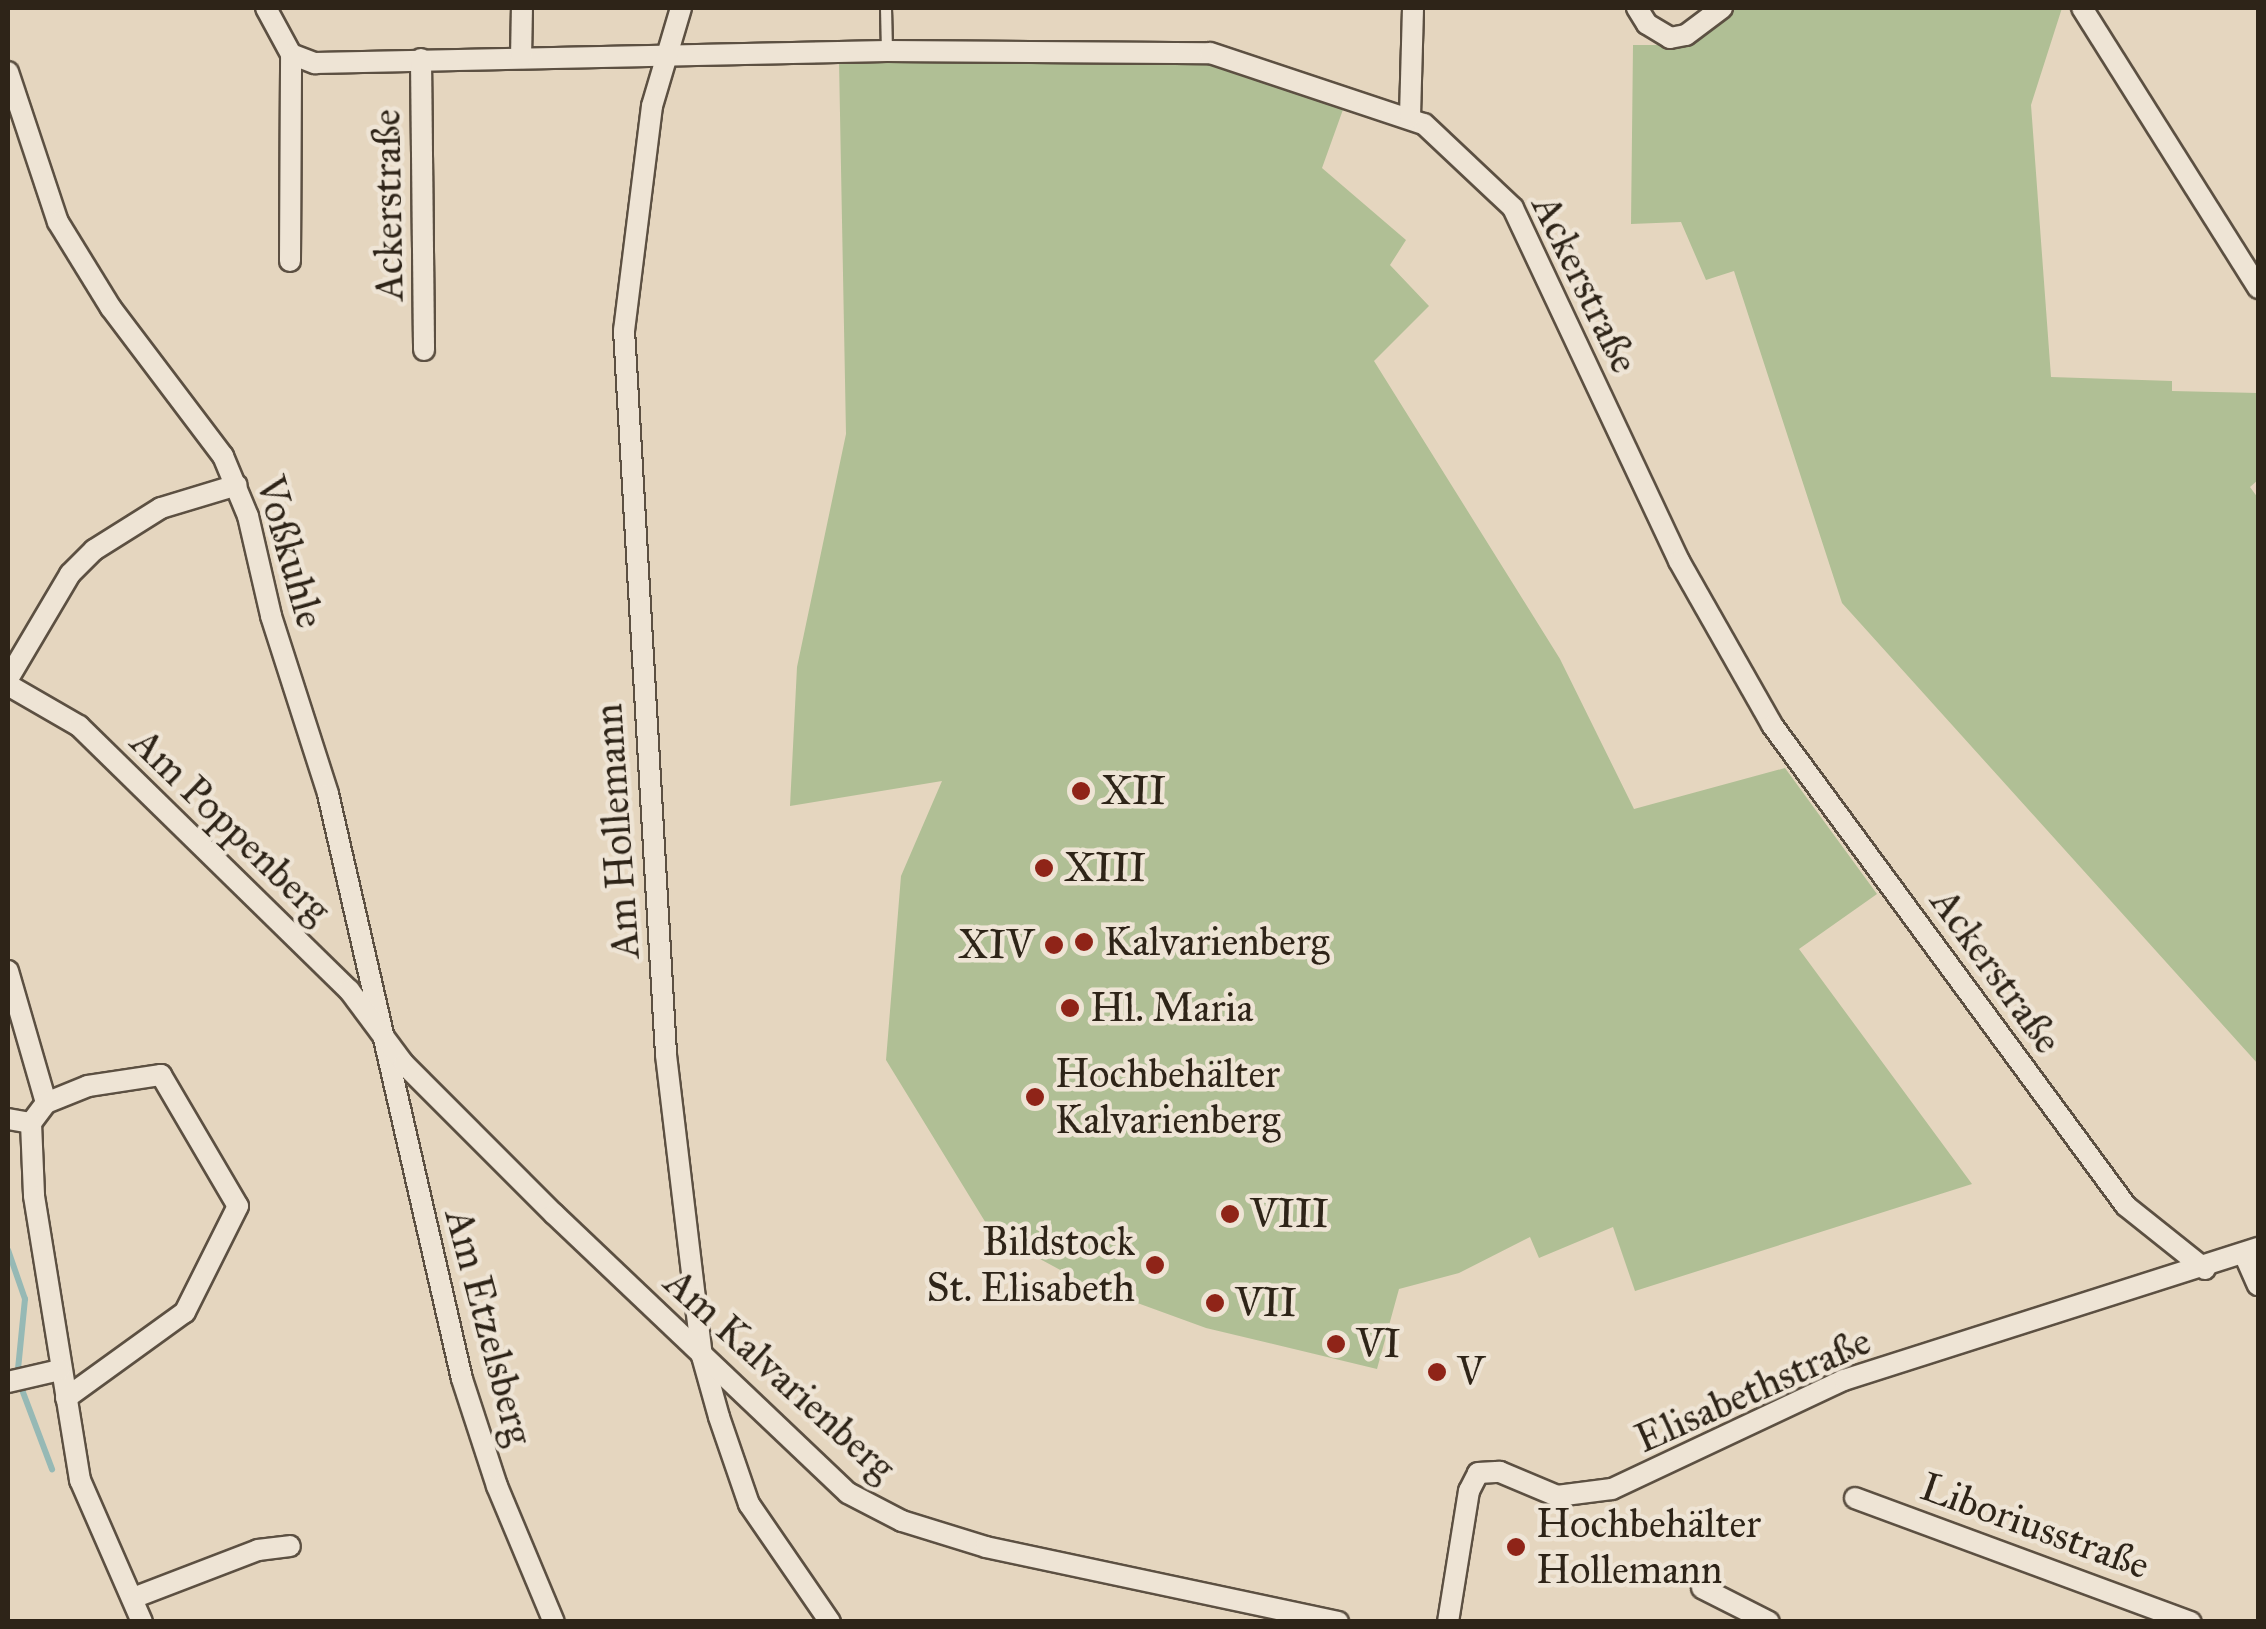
<!DOCTYPE html>
<html>
<head>
<meta charset="utf-8">
<style>
	body { margin:0 }
	#map { position:relative; width:2266px; height:1629px; overflow:hidden; background:#e5d6bf; font-family:"IM FELL Great Primer",serif }
	div>[style] { position:absolute }
	.green>* { inset:0; background:#b0bf95 }
	.stream>* { height:6px; margin:-3px; padding:0 3px; transform-origin:3px; border-radius:3px; background:#96b9b5 }
	.roads { filter:drop-shadow(2px 0 #5c5042) drop-shadow(-2px 0 #5c5042) drop-shadow(0 2px #5c5042) drop-shadow(0 -2px #5c5042) }
	.service>* { height:10px; margin:-5px; padding:0 5px; transform-origin:5px; border-radius:5px; background:#eee4d5 }
	.minor>* { height:20px; margin:-10px; padding:0 10px; transform-origin:10px; border-radius:10px; background:#eee4d5 }
	.dots>* { width:28px; height:28px; translate:-50% -50%; box-sizing:border-box; border:5px solid #eee4d5; border-radius:50% }
	span { translate:-50% -50%; white-space:nowrap; text-align:center; line-height:1.15; -webkit-text-stroke:9px #eee4d5; paint-order:stroke }
	.street-label { font-size:40px; color:#2e2418 }
	.poi-label { font-size:40px; color:#2e2418 }
	.left { translate:0 -50%; text-align:left }
	.right { translate:-100% -50%; text-align:right }
	.frame { position:absolute; inset:0; border:10px solid #2e2418; pointer-events:none }
</style>
</head>
<body>
<div id="map">
	<div class="green">
		<i style="clip-path:polygon(1736px 8px,2062px 8px,2031px 105px,2051px 377px,2172px 381px,2172px 391px,2258px 393px,2258px 480px,2250px 487px,2258px 498px,2258px 1064px,1842px 603px,1734px 271px,1706px 280px,1681px 222px,1631px 224px,1633px 45px,1689px 45px)"></i>
		<i style="clip-path:polygon(839px 61px,1217px 63px,1345px 104px,1322px 168px,1406px 240px,1390px 265px,1429px 306px,1374px 361px,1560px 659px,1634px 809px,1785px 768px,1877px 894px,1799px 949px,1972px 1184px,1635px 1291px,1613px 1227px,1539px 1258px,1530px 1237px,1459px 1273px,1399px 1289px,1377px 1369px,1206px 1328px,1088px 1285px,992px 1233px,886px 1060px,901px 876px,942px 781px,790px 806px,797px 667px,846px 434px)"></i>
	</div>
	<div class="stream">
		<i style="left:8px;top:1250px;width:52px;rotate:70.9deg"></i>
		<i style="left:25px;top:1299px;width:70px;rotate:95.7deg"></i>
		<i style="left:21px;top:1387px;width:88px;rotate:69.3deg"></i>
	</div>
	<div class="roads">
		<div class="service">
			<i style="left:886px;top:8px;width:43px;rotate:88.7deg"></i>
		</div>
		<div class="minor">
			<i style="left:266px;top:8px;width:52px;rotate:61.5deg"></i>
			<i style="left:291px;top:54px;width:26px;rotate:21deg"></i>
			<i style="left:315px;top:63px;width:572px;rotate:-1.2deg"></i>
			<i style="left:887px;top:51px;width:323px;rotate:0.4deg"></i>
			<i style="left:1210px;top:53px;width:225px;rotate:18.4deg"></i>
			<i style="left:1424px;top:124px;width:122px;rotate:43.3deg"></i>
			<i style="left:1513px;top:208px;width:390px;rotate:64.8deg"></i>
			<i style="left:1679px;top:561px;width:189px;rotate:60.4deg"></i>
			<i style="left:1772px;top:725px;width:597px;rotate:53.65deg"></i>
			<i style="left:2126px;top:1206px;width:101px;rotate:38.6deg"></i>
			<i style="left:681px;top:8px;width:102px;rotate:106.5deg"></i>
			<i style="left:652px;top:106px;width:226px;rotate:97.1deg"></i>
			<i style="left:624px;top:330px;width:726px;rotate:86.68deg"></i>
			<i style="left:666px;top:1055px;width:303px;rotate:83.2deg"></i>
			<i style="left:702px;top:1356px;width:63px;rotate:74.4deg"></i>
			<i style="left:719px;top:1417px;width:92px;rotate:71deg"></i>
			<i style="left:749px;top:1504px;width:143px;rotate:55.5deg"></i>
			<i style="left:1637px;top:8px;width:19px;rotate:58deg"></i>
			<i style="left:1647px;top:24px;width:27px;rotate:31deg"></i>
			<i style="left:1670px;top:38px;width:16px;rotate:-11deg"></i>
			<i style="left:1686px;top:35px;width:45px;rotate:-36.9deg"></i>
			<i style="left:2082px;top:8px;width:331px;rotate:57.8deg"></i>
			<i style="left:521px;top:58px;width:50px;rotate:-88.9deg"></i>
			<i style="left:421px;top:59px;width:291px;rotate:89.4deg"></i>
			<i style="left:8px;top:72px;width:158px;rotate:71.6deg"></i>
			<i style="left:58px;top:222px;width:101px;rotate:58.4deg"></i>
			<i style="left:111px;top:308px;width:186px;rotate:52.9deg"></i>
			<i style="left:223px;top:456px;width:65px;rotate:67.4deg"></i>
			<i style="left:248px;top:516px;width:103px;rotate:77deg"></i>
			<i style="left:271px;top:616px;width:187px;rotate:72.2deg"></i>
			<i style="left:328px;top:794px;width:600px;rotate:77.1deg"></i>
			<i style="left:462px;top:1379px;width:113px;rotate:71.9deg"></i>
			<i style="left:497px;top:1486px;width:147px;rotate:67.3deg"></i>
			<i style="left:1410px;top:116px;width:108px;rotate:-88.4deg"></i>
			<i style="left:290px;top:261px;width:207px;rotate:-89.7deg"></i>
			<i style="left:8px;top:679px;width:122px;rotate:-59.4deg"></i>
			<i style="left:70px;top:574px;width:34px;rotate:-45deg"></i>
			<i style="left:94px;top:550px;width:79px;rotate:-32.1deg"></i>
			<i style="left:161px;top:508px;width:79px;rotate:-16.8deg"></i>
			<i style="left:8px;top:685px;width:82px;rotate:30deg"></i>
			<i style="left:79px;top:726px;width:378px;rotate:44.4deg"></i>
			<i style="left:349px;top:990px;width:92px;rotate:53.4deg"></i>
			<i style="left:404px;top:1064px;width:212px;rotate:45deg"></i>
			<i style="left:554px;top:1214px;width:405px;rotate:43.5deg"></i>
			<i style="left:848px;top:1493px;width:61px;rotate:27.4deg"></i>
			<i style="left:902px;top:1521px;width:88px;rotate:17.2deg"></i>
			<i style="left:986px;top:1547px;width:360px;rotate:12deg"></i>
			<i style="left:8px;top:971px;width:137px;rotate:73.9deg"></i>
			<i style="left:46px;top:1103px;width:25px;rotate:127deg"></i>
			<i style="left:31px;top:1123px;width:73px;rotate:87.6deg"></i>
			<i style="left:34px;top:1196px;width:288px;rotate:80.8deg"></i>
			<i style="left:80px;top:1480px;width:155px;rotate:66.4deg"></i>
			<i style="left:46px;top:1103px;width:45px;rotate:-22deg"></i>
			<i style="left:88px;top:1086px;width:74px;rotate:-8.6deg"></i>
			<i style="left:161px;top:1075px;width:152px;rotate:59.6deg"></i>
			<i style="left:238px;top:1206px;width:119px;rotate:116.6deg"></i>
			<i style="left:185px;top:1312px;width:147px;rotate:144.1deg"></i>
			<i style="left:8px;top:1119px;width:23px;rotate:10deg"></i>
			<i style="left:2244px;top:1254px;width:34px;rotate:66deg"></i>
			<i style="left:8px;top:1382px;width:53px;rotate:-13deg"></i>
			<i style="left:1855px;top:1498px;width:358px;rotate:20.3deg"></i>
			<i style="left:1702px;top:1588px;width:75px;rotate:26.9deg"></i>
			<i style="left:133px;top:1598px;width:134px;rotate:-21deg"></i>
			<i style="left:258px;top:1550px;width:32px;rotate:-7deg"></i>
			<i style="left:1448px;top:1622px;width:133px;rotate:-80.9deg"></i>
			<i style="left:1469px;top:1491px;width:20px;rotate:-63deg"></i>
			<i style="left:1478px;top:1473px;width:22px;rotate:-3deg"></i>
			<i style="left:1500px;top:1472px;width:62px;rotate:22.8deg"></i>
			<i style="left:1557px;top:1496px;width:55px;rotate:-7.3deg"></i>
			<i style="left:1612px;top:1489px;width:256px;rotate:-25.2deg"></i>
			<i style="left:1844px;top:1380px;width:435px;rotate:-17.7deg"></i>
		</div>
	</div>
	<div class="dots">
		<i style="left:1081px;top:791px;background:#8f2418"></i>
		<i style="left:1044px;top:868px;background:#8f2418"></i>
		<i style="left:1084px;top:942px;background:#8f2418"></i>
		<i style="left:1054px;top:945px;background:#8f2418"></i>
		<i style="left:1070px;top:1008px;background:#8f2418"></i>
		<i style="left:1035px;top:1097px;background:#8f2418"></i>
		<i style="left:1230px;top:1214px;background:#8f2418"></i>
		<i style="left:1155px;top:1265px;background:#8f2418"></i>
		<i style="left:1215px;top:1303px;background:#8f2418"></i>
		<i style="left:1336px;top:1344px;background:#8f2418"></i>
		<i style="left:1437px;top:1372px;background:#8f2418"></i>
		<i style="left:1516px;top:1547px;background:#8f2418"></i>
	</div>
	<div class="street-label">
		<span style="left:388px;top:205px;rotate:-91deg">Ackerstraße</span>
		<span style="left:1585px;top:284px;rotate:64deg">Ackerstraße</span>
		<span style="left:290px;top:552px;rotate:74deg">Voßkuhle</span>
		<span style="left:231px;top:826px;rotate:44deg">Am Poppenberg</span>
		<span style="left:617px;top:831px;rotate:-94deg">Am Hollemann</span>
		<span style="left:1996px;top:971px;rotate:54deg">Ackerstraße</span>
		<span style="left:489px;top:1327px;rotate:75deg">Am Etzelsberg</span>
		<span style="left:780px;top:1375px;rotate:42deg">Am Kalvarienberg</span>
		<span style="left:1753px;top:1390px;rotate:-24deg">Elisabethstraße</span>
		<span style="left:2035px;top:1526px;rotate:20deg">Liboriusstraße</span>
	</div>
	<div class="poi-label">
		<span class="left" style="left:1101px;top:791px">XII</span>
		<span class="left" style="left:1064px;top:868px">XIII</span>
		<span class="left" style="left:1104px;top:942px">Kalvarienberg</span>
		<span class="right" style="left:1034px;top:945px">XIV</span>
		<span class="left" style="left:1090px;top:1008px">Hl. Maria</span>
		<span class="left" style="left:1055px;top:1097px">Hochbehälter<br>Kalvarienberg</span>
		<span class="left" style="left:1250px;top:1214px">VIII</span>
		<span class="right" style="left:1135px;top:1265px">Bildstock<br>St. Elisabeth</span>
		<span class="left" style="left:1235px;top:1303px">VII</span>
		<span class="left" style="left:1356px;top:1344px">VI</span>
		<span class="left" style="left:1457px;top:1372px">V</span>
		<span class="left" style="left:1536px;top:1547px">Hochbehälter<br>Hollemann</span>
	</div>
	<div class="frame"></div>
</div>
</body>
</html>
